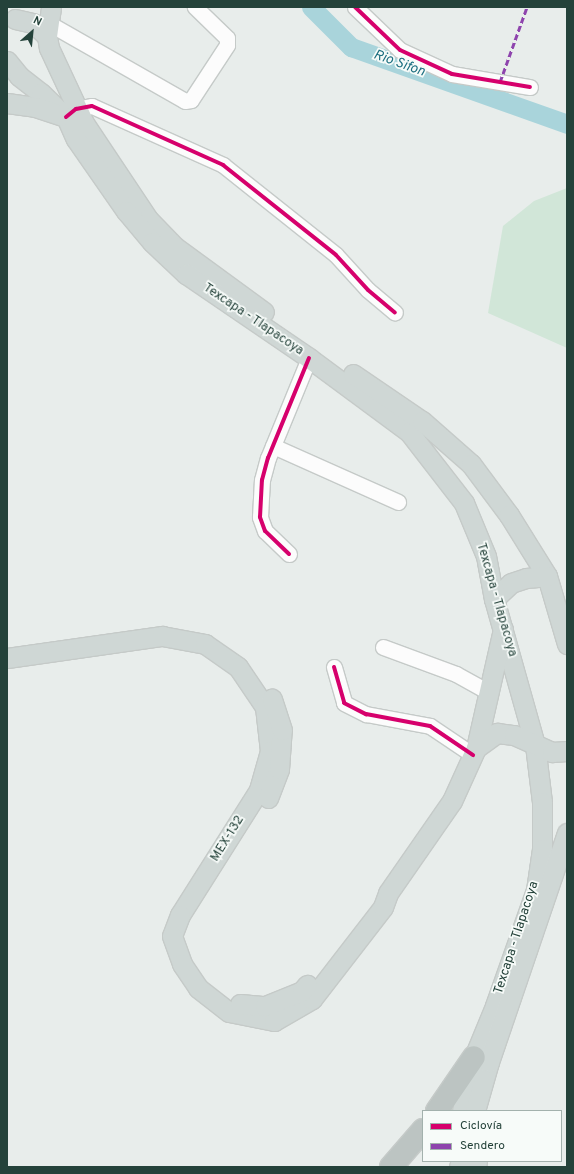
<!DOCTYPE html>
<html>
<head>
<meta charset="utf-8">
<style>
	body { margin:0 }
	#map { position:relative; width:574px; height:1174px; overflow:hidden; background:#e8edeb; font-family:Overpass,sans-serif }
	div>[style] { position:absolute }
	.green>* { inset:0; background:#d1e6d8 }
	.river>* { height:19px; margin:-9.5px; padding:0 9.5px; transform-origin:9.5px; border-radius:9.5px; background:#a9d4db }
	.roads { filter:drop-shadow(1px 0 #c5cac8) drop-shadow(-1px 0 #c5cac8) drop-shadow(0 1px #c5cac8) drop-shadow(0 -1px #c5cac8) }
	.minor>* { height:15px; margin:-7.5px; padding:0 7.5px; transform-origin:7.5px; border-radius:7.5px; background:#fcfcfc }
	.major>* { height:19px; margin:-9.5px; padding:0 9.5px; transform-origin:9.5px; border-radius:9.5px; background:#cfd7d5 }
	.highway>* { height:22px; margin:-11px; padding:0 11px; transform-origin:11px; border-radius:11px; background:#bcc4c2 }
	.quiet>* { height:3px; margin-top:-1.5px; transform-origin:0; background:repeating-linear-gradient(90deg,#8e44ad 0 6px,transparent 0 9px) }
	.cycleway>* { height:4px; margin:-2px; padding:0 2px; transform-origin:2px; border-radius:2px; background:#d6006c }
	span { translate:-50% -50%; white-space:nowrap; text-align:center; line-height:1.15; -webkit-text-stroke:3.5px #f7fbf9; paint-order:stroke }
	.street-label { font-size:13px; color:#24423a }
	.water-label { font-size:14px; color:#1c6f80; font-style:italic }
	.frame { position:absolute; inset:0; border:8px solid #24423a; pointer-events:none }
	.legend { position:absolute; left:422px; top:1110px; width:140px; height:52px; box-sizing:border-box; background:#f7fbf9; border:1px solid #a3b1ad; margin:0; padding:5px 7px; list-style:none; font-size:12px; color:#24423a }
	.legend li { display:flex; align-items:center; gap:8px; height:20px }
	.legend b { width:20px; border:1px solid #a3b1ad }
	.north { position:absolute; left:12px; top:12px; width:40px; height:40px; -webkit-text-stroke:3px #f7fbf9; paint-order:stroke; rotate:27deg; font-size:11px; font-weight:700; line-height:16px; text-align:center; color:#24423a }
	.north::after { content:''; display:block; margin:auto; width:14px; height:18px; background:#24423a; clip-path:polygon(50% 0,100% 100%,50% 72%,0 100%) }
</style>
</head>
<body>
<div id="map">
	<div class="green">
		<i style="clip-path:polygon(567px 188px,567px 348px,488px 313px,503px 226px,534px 201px)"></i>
	</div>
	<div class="river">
		<i style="left:311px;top:7px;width:57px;rotate:45deg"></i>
		<i style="left:351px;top:47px;width:229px;rotate:19.6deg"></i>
	</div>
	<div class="roads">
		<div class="minor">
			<i style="left:355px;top:7px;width:62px;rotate:43.7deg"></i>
			<i style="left:400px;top:50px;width:57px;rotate:24.8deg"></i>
			<i style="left:452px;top:74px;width:79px;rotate:9.5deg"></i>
			<i style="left:50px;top:24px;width:155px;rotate:29.7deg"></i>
			<i style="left:185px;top:101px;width:6px;rotate:-9deg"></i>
			<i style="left:191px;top:100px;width:66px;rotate:-56.8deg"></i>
			<i style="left:227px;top:45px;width:7px;rotate:-90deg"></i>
			<i style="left:227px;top:38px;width:45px;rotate:-135.9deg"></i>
			<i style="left:70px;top:114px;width:8px;rotate:-40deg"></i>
			<i style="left:76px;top:109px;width:16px;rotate:-11deg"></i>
			<i style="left:92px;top:106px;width:144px;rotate:24.2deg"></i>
			<i style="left:223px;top:165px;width:144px;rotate:38.5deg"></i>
			<i style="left:336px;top:255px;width:47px;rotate:47.6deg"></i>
			<i style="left:368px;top:290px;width:35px;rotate:40deg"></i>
			<i style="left:273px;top:446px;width:137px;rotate:24.1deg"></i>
			<i style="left:289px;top:554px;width:33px;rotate:-136deg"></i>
			<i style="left:265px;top:531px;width:15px;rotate:-110deg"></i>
			<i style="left:260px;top:517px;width:37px;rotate:-87deg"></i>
			<i style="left:262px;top:480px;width:23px;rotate:-75deg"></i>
			<i style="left:268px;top:458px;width:108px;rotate:-67.7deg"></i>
			<i style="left:383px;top:647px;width:78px;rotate:20.3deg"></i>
			<i style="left:456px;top:674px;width:39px;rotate:29deg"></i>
			<i style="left:334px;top:667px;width:37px;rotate:74deg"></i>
			<i style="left:344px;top:703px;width:25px;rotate:27deg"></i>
			<i style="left:366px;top:714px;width:65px;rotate:10.6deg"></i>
			<i style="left:430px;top:726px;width:52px;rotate:34deg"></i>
		</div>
		<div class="major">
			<i style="left:15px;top:19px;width:18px;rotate:13deg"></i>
			<i style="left:33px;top:23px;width:19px;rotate:43deg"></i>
			<i style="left:47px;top:36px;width:12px;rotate:81deg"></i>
			<i style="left:49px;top:48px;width:83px;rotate:65deg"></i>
			<i style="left:84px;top:123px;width:115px;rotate:56.3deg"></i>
			<i style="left:148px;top:219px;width:39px;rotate:46deg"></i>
			<i style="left:175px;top:247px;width:110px;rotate:36.1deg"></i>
			<i style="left:47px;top:36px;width:29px;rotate:-82deg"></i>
			<i style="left:7px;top:61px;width:19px;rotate:51deg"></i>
			<i style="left:19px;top:76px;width:28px;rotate:38deg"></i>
			<i style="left:41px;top:93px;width:35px;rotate:44deg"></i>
			<i style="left:66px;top:117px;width:24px;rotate:66deg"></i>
			<i style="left:76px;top:139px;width:88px;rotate:55.2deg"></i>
			<i style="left:126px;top:211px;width:40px;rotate:50deg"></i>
			<i style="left:152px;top:242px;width:47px;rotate:43.3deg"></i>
			<i style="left:186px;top:274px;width:149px;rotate:34.3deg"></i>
			<i style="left:309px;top:358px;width:124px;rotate:36.5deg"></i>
			<i style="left:409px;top:432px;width:90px;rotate:52.2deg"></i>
			<i style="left:464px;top:503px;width:57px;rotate:67.5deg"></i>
			<i style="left:486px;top:556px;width:44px;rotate:79.5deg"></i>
			<i style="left:494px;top:599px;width:152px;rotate:74.3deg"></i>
			<i style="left:535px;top:745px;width:57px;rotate:83deg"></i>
			<i style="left:542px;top:802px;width:47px;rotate:90deg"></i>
			<i style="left:542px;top:849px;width:41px;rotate:98.3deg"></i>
			<i style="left:536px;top:890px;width:123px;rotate:109.5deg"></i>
			<i style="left:495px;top:1006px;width:55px;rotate:112.4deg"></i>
			<i style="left:474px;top:1057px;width:55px;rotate:102.5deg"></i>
			<i style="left:7px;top:103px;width:28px;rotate:8deg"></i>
			<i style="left:35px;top:107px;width:28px;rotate:18deg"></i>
			<i style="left:353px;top:374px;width:83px;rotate:34.3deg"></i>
			<i style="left:422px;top:421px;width:65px;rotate:41.3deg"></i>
			<i style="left:471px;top:464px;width:64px;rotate:53.3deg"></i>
			<i style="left:509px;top:515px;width:72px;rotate:58.1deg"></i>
			<i style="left:547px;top:576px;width:71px;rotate:73.6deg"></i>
			<i style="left:494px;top:599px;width:23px;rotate:-43deg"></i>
			<i style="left:511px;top:583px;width:16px;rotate:-18deg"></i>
			<i style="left:526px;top:578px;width:21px;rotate:-5deg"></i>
			<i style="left:7px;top:658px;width:157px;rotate:-8.1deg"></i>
			<i style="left:162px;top:636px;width:44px;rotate:10.5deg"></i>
			<i style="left:205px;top:644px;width:40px;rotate:34.9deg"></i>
			<i style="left:238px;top:667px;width:48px;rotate:56deg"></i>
			<i style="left:265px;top:707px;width:44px;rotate:83.5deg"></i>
			<i style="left:270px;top:751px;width:41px;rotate:105.8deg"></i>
			<i style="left:259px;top:790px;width:148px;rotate:122.3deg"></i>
			<i style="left:180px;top:915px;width:22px;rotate:111deg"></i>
			<i style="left:172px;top:936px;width:30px;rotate:70deg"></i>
			<i style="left:182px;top:964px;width:29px;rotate:56deg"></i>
			<i style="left:198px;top:988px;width:39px;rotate:38deg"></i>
			<i style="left:229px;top:1012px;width:46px;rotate:11.3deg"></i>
			<i style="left:274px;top:1021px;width:44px;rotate:-30.1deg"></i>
			<i style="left:312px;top:999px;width:116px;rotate:-52.3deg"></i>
			<i style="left:383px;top:907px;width:15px;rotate:-70deg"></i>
			<i style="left:388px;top:893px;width:112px;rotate:-55.2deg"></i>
			<i style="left:452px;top:801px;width:58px;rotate:-65.6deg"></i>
			<i style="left:476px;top:748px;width:122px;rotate:-77.2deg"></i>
			<i style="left:476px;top:748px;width:26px;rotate:-36deg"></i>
			<i style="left:497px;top:733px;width:17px;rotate:7deg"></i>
			<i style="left:514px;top:735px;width:42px;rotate:24.1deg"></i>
			<i style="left:552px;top:752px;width:15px;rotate:-4deg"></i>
			<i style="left:268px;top:798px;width:31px;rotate:-69deg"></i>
			<i style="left:279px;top:769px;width:39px;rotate:-86deg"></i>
			<i style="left:282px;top:730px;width:33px;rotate:-108deg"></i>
			<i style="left:240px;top:1004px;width:25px;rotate:5deg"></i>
			<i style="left:265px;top:1006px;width:40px;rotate:-22deg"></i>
			<i style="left:302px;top:991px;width:8px;rotate:-50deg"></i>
			<i style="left:475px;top:1111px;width:51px;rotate:-74.1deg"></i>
			<i style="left:489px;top:1062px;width:242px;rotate:-71.2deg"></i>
			<i style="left:459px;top:1167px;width:6px;rotate:-72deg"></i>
			<i style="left:476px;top:1167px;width:6px;rotate:-81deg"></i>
		</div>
		<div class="highway">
			<i style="left:437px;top:1111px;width:65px;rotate:-55.6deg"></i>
			<i style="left:391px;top:1167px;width:49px;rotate:-49.1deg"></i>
		</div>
	</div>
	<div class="quiet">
		<i style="left:500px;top:82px;width:80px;rotate:-70.2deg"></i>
	</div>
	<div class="cycleway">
		<i style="left:355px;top:7px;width:62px;rotate:43.7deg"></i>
		<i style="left:400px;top:50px;width:57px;rotate:24.8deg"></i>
		<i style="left:452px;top:74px;width:79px;rotate:9.5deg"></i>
		<i style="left:66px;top:117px;width:13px;rotate:-39deg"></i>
		<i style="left:76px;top:109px;width:16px;rotate:-11deg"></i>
		<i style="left:92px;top:106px;width:144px;rotate:24.2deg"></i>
		<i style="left:223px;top:165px;width:144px;rotate:38.5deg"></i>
		<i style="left:336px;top:255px;width:47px;rotate:47.6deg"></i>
		<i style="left:368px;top:290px;width:35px;rotate:40deg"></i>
		<i style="left:289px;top:554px;width:33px;rotate:-136deg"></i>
		<i style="left:265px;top:531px;width:15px;rotate:-110deg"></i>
		<i style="left:260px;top:517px;width:37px;rotate:-87deg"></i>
		<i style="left:262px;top:480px;width:23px;rotate:-75deg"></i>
		<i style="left:268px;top:458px;width:108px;rotate:-67.7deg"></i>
		<i style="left:334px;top:667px;width:37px;rotate:74deg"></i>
		<i style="left:344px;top:703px;width:25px;rotate:27deg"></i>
		<i style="left:366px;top:714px;width:65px;rotate:10.6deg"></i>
		<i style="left:430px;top:726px;width:52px;rotate:34deg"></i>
	</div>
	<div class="street-label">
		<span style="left:253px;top:320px;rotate:34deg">Texcapa - Tlapacoya</span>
		<span style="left:496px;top:600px;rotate:74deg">Texcapa - Tlapacoya</span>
		<span style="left:228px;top:839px;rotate:-58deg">MEX-132</span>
		<span style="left:517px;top:938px;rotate:-72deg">Texcapa - Tlapacoya</span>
	</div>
	<div class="water-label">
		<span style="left:399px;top:64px;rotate:20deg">Rio Sifon</span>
	</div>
	<div class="frame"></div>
	<ul class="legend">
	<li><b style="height:5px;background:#d6006c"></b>Ciclovía</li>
	<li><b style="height:5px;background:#8e44ad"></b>Sendero</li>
	</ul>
	<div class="north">N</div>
</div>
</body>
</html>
